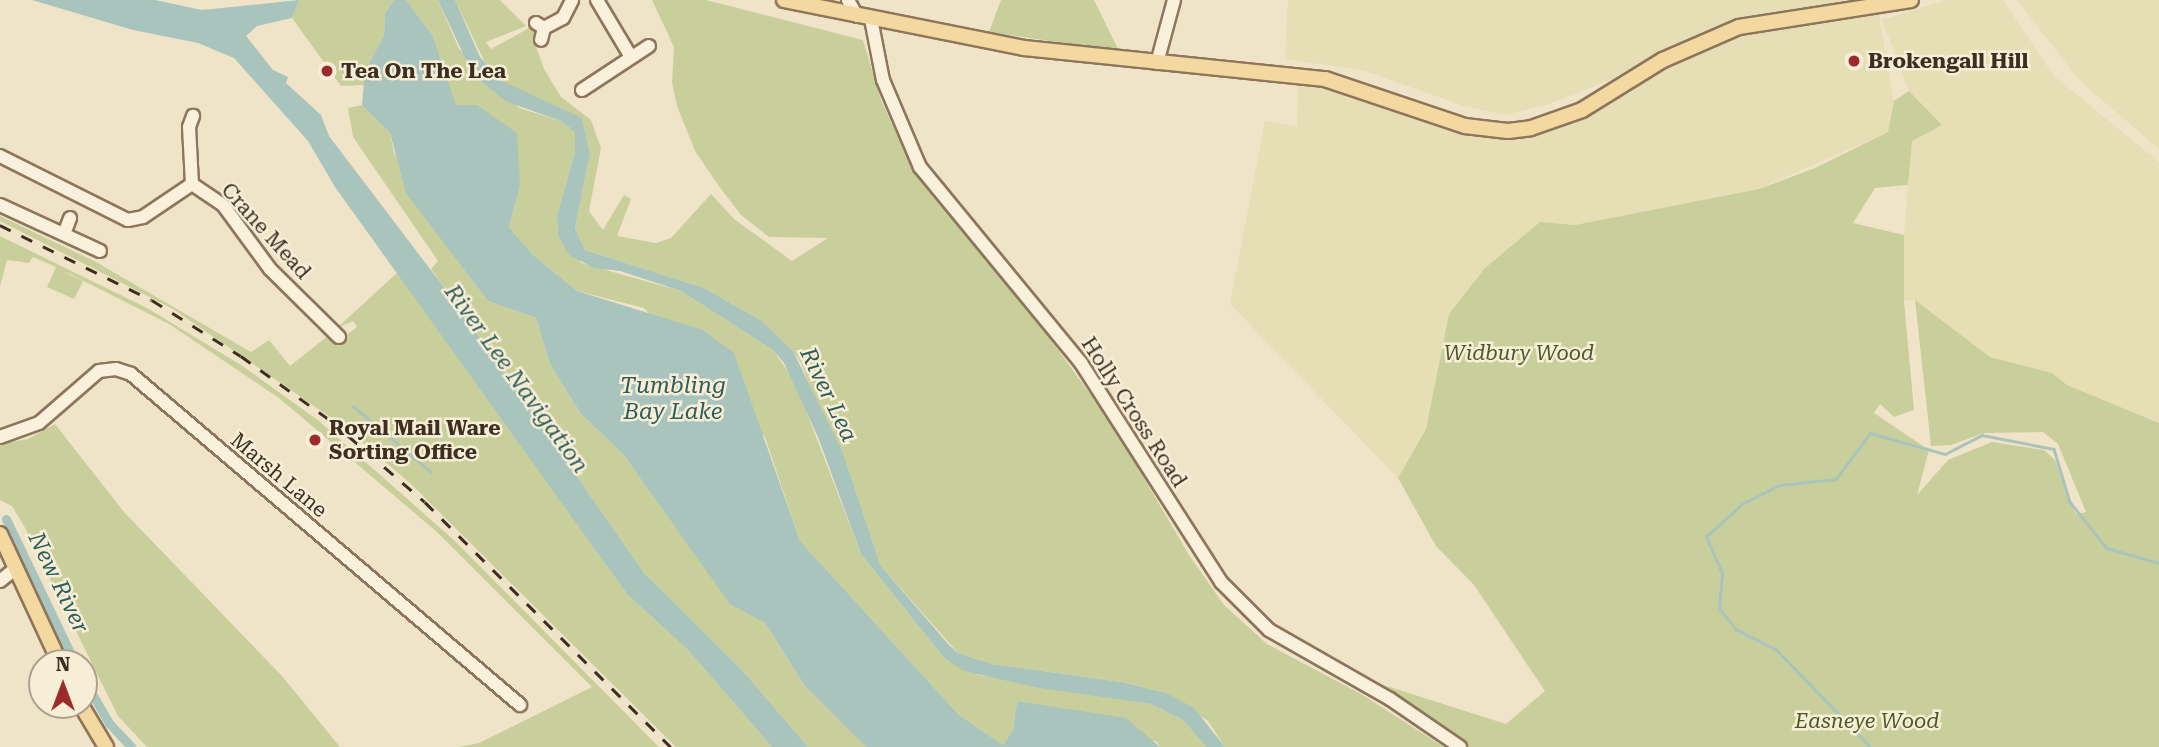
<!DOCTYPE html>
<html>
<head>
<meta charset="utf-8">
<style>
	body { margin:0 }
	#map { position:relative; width:2159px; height:747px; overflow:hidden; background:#f0e4c8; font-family:"Roboto Serif",serif }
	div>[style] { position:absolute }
	.farmland>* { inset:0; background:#e6deb5 }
	.green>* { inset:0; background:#c9cf9b }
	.water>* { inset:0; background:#a9c4bc }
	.stream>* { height:2.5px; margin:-1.25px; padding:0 1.25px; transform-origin:1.25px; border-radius:1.25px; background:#a9c4bc }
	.canal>* { height:9px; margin:-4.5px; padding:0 4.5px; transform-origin:4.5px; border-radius:4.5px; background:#a9c4bc }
	.roads { filter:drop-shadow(2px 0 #8d765c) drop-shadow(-2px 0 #8d765c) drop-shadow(0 2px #8d765c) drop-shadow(0 -2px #8d765c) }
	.minor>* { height:12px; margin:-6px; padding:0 6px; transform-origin:6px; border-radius:6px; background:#faf1dc }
	.major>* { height:14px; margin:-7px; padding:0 7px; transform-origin:7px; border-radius:7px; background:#f3d9a0 }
	.rail>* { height:2.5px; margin-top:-1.25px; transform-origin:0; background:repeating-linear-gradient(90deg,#3d2e20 0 12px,transparent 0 24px) }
	.dots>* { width:19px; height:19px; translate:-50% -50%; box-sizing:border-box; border:4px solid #f7eed8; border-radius:50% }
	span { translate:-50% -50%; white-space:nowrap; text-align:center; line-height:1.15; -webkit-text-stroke:5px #f7eed8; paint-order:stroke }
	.poi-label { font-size:21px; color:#3d2e20; font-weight:700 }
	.left { translate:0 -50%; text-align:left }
	.street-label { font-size:21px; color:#3d2e20 }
	.park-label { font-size:21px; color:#4d5a26; font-style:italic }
	.water-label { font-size:23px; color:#2f5d5a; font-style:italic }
	.north { position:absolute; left:28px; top:649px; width:70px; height:70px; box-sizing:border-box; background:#f7eed8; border:2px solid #ada18e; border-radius:50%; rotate:0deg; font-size:19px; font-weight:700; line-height:28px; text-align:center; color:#3d2e20 }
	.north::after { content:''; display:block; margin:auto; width:24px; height:32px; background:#9e2a2b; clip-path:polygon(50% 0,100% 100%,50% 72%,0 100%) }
</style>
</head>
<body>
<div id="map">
	<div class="farmland">
		<i style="clip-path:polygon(1288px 0,1872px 0,1769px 15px,1708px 30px,1620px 76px,1546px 105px,1506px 115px,1464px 106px,1365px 71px,1285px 59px)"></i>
		<i style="clip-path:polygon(1946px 0,2003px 0,2054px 76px,2159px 162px,2159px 423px,2067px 385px,2052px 373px,1990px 357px,1915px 300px,1904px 301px,1904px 235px,1912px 141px,1942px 125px,1909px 91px,1882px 20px)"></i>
		<i style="clip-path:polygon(2017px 0,2159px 0,2159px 149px,2081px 82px)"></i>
		<i style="clip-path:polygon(1878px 10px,1894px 101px,1888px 132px,1759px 189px,1575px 225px,1540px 222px,1449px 314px,1426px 429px,1398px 478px,1230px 304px,1265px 121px,1297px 126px,1298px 72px,1494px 130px,1539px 126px,1685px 49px,1781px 18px)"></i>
	</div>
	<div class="green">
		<i style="clip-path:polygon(299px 0,394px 0,385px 13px,384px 35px,365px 71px,364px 85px,341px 86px,323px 61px,292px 18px)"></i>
		<i style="clip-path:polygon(406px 0,438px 0,459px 49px,519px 108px,561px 121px,575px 132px,575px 151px,557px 216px,581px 263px,681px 291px,773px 350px,795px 382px,861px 554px,944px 658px,979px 675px,1151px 704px,1183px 720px,1206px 747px,1160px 747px,1157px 742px,1063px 709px,1017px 701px,1013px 730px,1003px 745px,959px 715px,800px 541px,765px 437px,644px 308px,577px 291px,533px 255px,509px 227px,520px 186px,456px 106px,433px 36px)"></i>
		<i style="clip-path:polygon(455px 0,500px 0,526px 26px,486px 42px,491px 49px,531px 27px,537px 29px,535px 44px,544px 69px,561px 97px,591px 120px,601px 148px,589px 211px,603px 230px,624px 195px,631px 199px,617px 236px,656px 243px,671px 238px,711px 194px,734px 219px,792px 261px,828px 238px,769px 237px,741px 215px,718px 185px,695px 151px,677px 106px,672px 82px,674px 47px,652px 0,706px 0,863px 40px,881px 100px,908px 159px,929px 192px,1019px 296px,1114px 427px,1189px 555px,1224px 605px,1267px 644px,1361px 694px,1444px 747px,1225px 747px,1208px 721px,1166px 693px,1122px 682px,992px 664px,958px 653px,880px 565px,801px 363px,793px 351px,762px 321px,704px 288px,585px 250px,575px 228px,590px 153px,582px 118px,517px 92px,489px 71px)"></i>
		<i style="clip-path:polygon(1001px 0,1094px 0,1119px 51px,989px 32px)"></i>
		<i style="clip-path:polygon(1909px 91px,1942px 125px,1912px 141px,1908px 185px,1875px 188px,1853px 223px,1904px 235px,1904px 301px,1914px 410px,1894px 417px,1880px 404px,1874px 413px,1929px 450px,1917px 495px,1948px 460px,1992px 442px,2044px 450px,2055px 460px,2076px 514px,2086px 512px,2058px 444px,2043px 432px,1984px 433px,1951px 445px,1931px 446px,1915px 300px,1990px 357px,2052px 373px,2067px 385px,2159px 423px,2159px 747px,1468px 747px,1377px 683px,1506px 724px,1545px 691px,1474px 585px,1436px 546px,1398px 478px,1426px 429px,1449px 314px,1485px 268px,1540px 222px,1575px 225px,1759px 189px,1815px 168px,1888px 132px,1894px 101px)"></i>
		<i style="clip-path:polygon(362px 105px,390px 133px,394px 153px,448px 247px,488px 301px,536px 318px,550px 364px,581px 414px,623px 454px,730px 603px,765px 623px,805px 686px,867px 747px,808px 747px,742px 670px,645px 574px,431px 269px,438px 261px,353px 137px,348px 108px)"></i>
		<i style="clip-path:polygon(0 216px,96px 262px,251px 352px,269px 340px,290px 366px,329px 335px,336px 343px,357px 327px,353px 321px,337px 328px,398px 272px,627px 594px,689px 651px,772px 747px,676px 747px,411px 484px,343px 426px,173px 309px,0 221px)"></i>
		<i style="clip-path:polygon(0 236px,147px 308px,241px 365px,319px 421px,455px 541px,659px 747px,459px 747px,479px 743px,592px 687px,437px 532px,279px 398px,169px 324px,70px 274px,64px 272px,83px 281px,74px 299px,47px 287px,56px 267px,33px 257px,29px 263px,7px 260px,0 287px)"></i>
		<i style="clip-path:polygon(55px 424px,124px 512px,282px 676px,340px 747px,147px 747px,118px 716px,24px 526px,12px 506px,0 500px,0 444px,28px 439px)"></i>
	</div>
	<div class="water">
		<i style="clip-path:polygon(32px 0,155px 0,202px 10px,299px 0,292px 18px,257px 26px,246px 36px,273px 70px,288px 77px,286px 83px,321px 115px,329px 136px,449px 294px,645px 574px,742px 670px,808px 747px,772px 747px,689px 651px,627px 594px,335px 187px,308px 141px,234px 58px,198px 43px,133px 30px)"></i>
		<i style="clip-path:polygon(394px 0,406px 0,433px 36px,456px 105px,477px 105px,517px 133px,520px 186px,509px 227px,533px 255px,577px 291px,703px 330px,734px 353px,800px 541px,959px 715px,1003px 745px,1013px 730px,1017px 701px,1126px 718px,1160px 747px,867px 747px,855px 736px,805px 686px,765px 623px,730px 604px,623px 454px,581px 414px,550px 364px,536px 318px,488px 301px,406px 193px,390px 133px,362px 105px,365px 71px,384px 35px,385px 13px)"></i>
		<i style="clip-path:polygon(438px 0,455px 0,480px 57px,502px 81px,582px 118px,590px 153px,575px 228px,585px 250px,704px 288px,762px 321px,793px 351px,842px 451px,880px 565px,949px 645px,958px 653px,992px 664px,1122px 682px,1166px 693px,1194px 708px,1225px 747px,1206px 747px,1183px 720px,1151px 704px,1034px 687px,964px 671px,944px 658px,861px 554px,818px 437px,784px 363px,773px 350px,681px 291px,620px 271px,594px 268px,569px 255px,559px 237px,557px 216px,575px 151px,575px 132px,561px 121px,507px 102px,473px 75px)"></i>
	</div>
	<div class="stream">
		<i style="left:353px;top:406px;width:102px;rotate:40.2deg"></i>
		<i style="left:1870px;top:747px;width:135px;rotate:-134.1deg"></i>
		<i style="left:1776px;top:650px;width:45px;rotate:-153.4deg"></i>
		<i style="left:1736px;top:630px;width:27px;rotate:-129deg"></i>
		<i style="left:1719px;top:609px;width:36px;rotate:-85deg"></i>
		<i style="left:1722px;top:573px;width:39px;rotate:-114deg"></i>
		<i style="left:1706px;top:537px;width:49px;rotate:-42.5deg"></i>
		<i style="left:1742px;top:504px;width:42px;rotate:-26.6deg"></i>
		<i style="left:1780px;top:485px;width:56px;rotate:-6.1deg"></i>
		<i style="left:1836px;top:479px;width:57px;rotate:-53.5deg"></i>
		<i style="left:1870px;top:433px;width:78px;rotate:15.6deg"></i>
		<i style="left:1945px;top:454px;width:42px;rotate:-27.2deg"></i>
		<i style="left:1982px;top:435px;width:73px;rotate:11deg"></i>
		<i style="left:2054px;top:449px;width:55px;rotate:73.2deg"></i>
		<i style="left:2070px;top:502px;width:59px;rotate:51.2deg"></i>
		<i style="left:2107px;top:548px;width:54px;rotate:16.1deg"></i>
	</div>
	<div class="canal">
		<i style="left:6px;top:519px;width:160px;rotate:64.4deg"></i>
		<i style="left:84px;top:680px;width:50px;rotate:59.8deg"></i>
		<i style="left:109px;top:723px;width:33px;rotate:47deg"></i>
	</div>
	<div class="roads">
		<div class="minor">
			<i style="left:597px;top:0;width:66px;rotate:59.2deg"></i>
			<i style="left:848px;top:0;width:18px;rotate:61deg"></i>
			<i style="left:871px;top:19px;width:62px;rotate:78.9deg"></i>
			<i style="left:883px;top:80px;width:95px;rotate:67deg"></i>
			<i style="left:920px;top:167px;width:254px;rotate:50.6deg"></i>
			<i style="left:1081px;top:363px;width:260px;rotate:57.4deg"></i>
			<i style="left:1221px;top:582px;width:68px;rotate:45deg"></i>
			<i style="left:1269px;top:630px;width:139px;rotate:29.7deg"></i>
			<i style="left:1390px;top:699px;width:85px;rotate:34.4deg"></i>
			<i style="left:536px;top:23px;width:9px;rotate:32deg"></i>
			<i style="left:544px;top:28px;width:12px;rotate:104deg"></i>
			<i style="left:544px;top:28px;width:21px;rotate:-28deg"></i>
			<i style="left:563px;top:18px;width:20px;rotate:-63deg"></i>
			<i style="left:1157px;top:63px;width:65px;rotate:-74.9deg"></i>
			<i style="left:582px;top:90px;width:80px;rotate:-33.3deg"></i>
			<i style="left:0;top:156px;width:143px;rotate:26.6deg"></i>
			<i style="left:128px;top:220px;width:15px;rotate:-11deg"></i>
			<i style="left:143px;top:217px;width:59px;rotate:-34deg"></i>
			<i style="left:192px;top:184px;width:37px;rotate:34deg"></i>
			<i style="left:223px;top:205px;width:79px;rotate:53.7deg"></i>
			<i style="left:270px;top:269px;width:97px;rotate:44.6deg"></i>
			<i style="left:192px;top:184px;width:57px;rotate:-93deg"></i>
			<i style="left:189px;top:127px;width:12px;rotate:-70deg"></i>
			<i style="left:0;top:205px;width:110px;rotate:24.7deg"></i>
			<i style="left:64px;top:234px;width:17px;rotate:-69deg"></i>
			<i style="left:0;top:437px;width:41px;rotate:-19.7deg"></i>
			<i style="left:39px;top:423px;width:79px;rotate:-40.9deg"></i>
			<i style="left:99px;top:371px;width:17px;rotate:-7deg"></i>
			<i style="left:116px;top:369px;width:16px;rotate:18deg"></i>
			<i style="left:131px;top:374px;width:511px;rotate:40.39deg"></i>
			<i style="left:0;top:581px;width:21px;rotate:-39deg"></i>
		</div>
		<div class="major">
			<i style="left:784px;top:0;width:245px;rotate:11.3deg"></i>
			<i style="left:1024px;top:48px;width:303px;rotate:5.9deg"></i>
			<i style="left:1325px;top:79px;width:148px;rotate:18.6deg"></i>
			<i style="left:1465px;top:126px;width:43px;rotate:6.6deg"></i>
			<i style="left:1508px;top:131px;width:23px;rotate:-7deg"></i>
			<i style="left:1531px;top:128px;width:54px;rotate:-19.4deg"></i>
			<i style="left:1582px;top:110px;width:95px;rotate:-31.7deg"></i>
			<i style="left:1663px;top:60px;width:83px;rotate:-23.5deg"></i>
			<i style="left:1739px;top:27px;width:174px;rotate:-8.9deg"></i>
			<i style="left:0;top:534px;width:142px;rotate:65.1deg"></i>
			<i style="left:81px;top:705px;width:49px;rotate:59.2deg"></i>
		</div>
	</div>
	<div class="rail">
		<i style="left:0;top:225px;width:169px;rotate:26.3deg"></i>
		<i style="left:152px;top:300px;width:105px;rotate:32.2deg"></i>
		<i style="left:241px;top:356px;width:110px;rotate:35.7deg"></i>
		<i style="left:330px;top:420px;width:125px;rotate:40.8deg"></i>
		<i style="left:425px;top:502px;width:347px;rotate:44.9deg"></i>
	</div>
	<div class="dots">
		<i style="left:1854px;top:61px;background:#9e2a2b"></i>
		<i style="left:327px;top:71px;background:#9e2a2b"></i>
		<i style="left:315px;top:440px;background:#9e2a2b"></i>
	</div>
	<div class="poi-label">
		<span class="left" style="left:1868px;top:61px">Brokengall Hill</span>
		<span class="left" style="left:341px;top:71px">Tea On The Lea</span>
		<span class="left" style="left:329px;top:440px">Royal Mail Ware<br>Sorting Office</span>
	</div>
	<div class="street-label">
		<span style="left:266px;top:231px;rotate:48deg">Crane Mead</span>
		<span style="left:1134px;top:412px;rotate:57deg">Holly Cross Road</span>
		<span style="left:279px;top:475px;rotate:40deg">Marsh Lane</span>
	</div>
	<div class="park-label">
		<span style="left:1519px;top:353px">Widbury Wood</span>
		<span style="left:1867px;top:721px">Easneye Wood</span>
	</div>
	<div class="water-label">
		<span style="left:516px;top:379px;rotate:54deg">River Lee Navigation</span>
		<span style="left:673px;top:399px">Tumbling<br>Bay Lake</span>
		<span style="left:828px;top:395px;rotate:64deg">River Lea</span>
		<span style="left:58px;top:583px;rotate:64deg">New River</span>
	</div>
	<div class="north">N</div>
</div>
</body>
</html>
